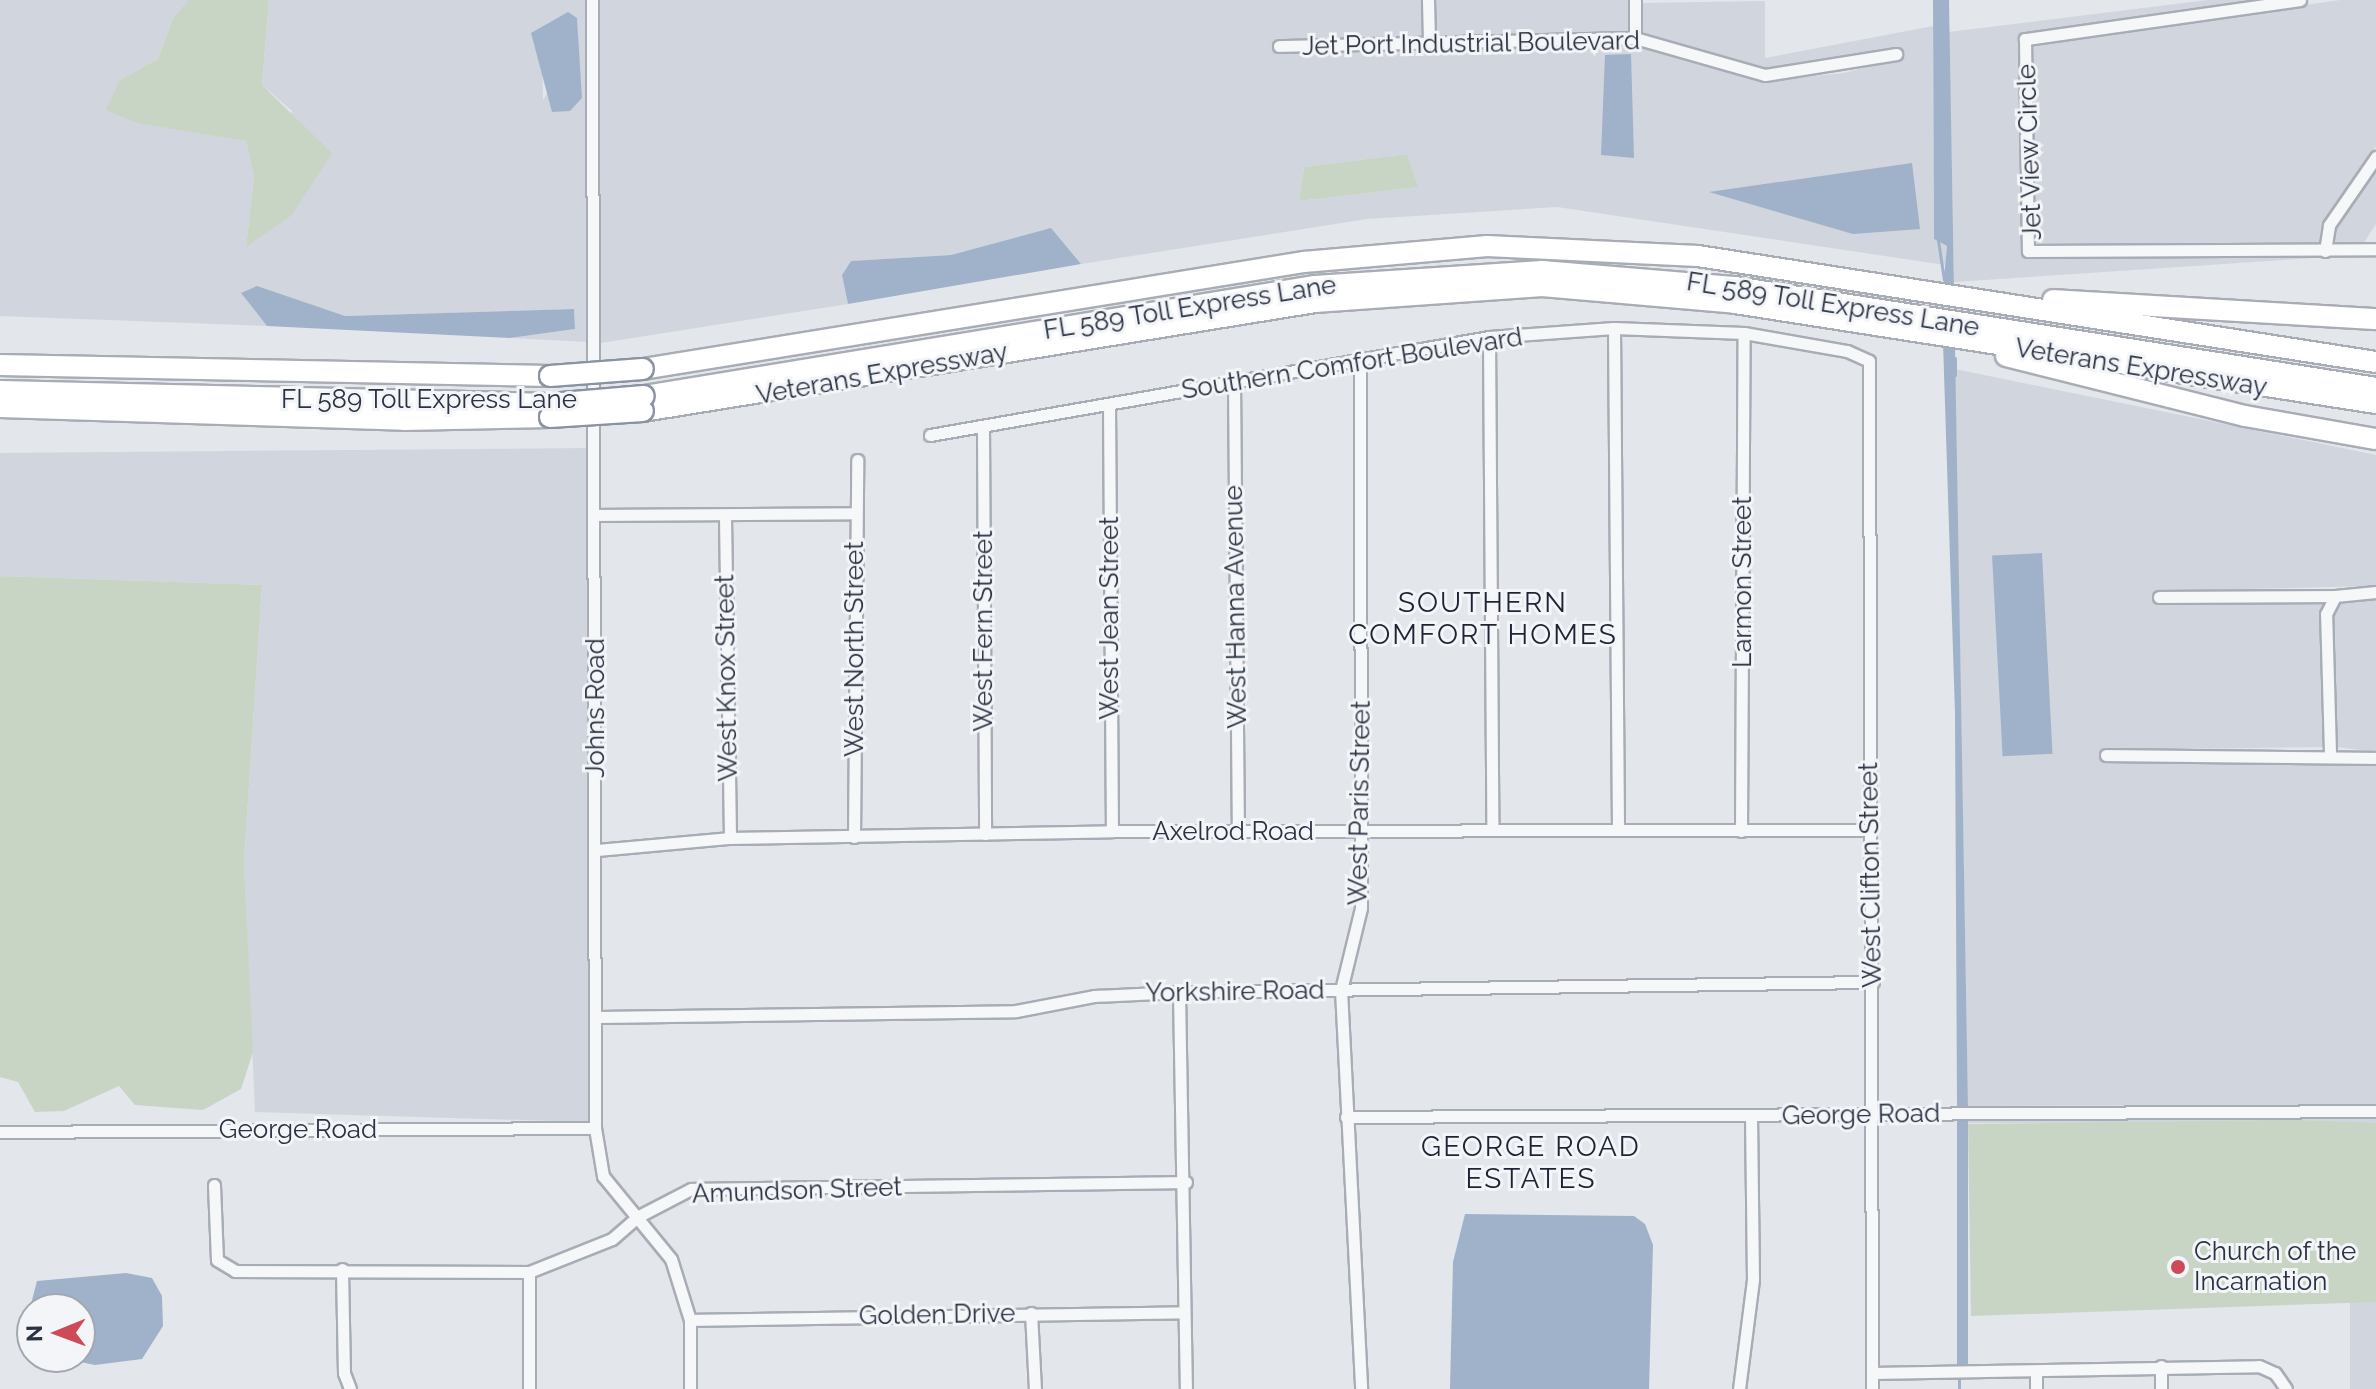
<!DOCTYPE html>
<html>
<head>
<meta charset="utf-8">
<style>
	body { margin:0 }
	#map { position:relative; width:2376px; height:1389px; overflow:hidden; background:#e3e6eb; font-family:Raleway,sans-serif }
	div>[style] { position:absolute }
	.built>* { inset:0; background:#d1d5dd; transform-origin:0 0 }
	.green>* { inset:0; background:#c8d5c4 }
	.water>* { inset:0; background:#9fb2ca; transform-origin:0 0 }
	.stream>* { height:3px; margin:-1.5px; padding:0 1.5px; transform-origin:1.5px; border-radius:1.5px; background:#9fb2ca }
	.roads { filter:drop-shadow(2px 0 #a8adb5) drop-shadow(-2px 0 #a8adb5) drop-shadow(0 2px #a8adb5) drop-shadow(0 -2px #a8adb5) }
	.street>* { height:11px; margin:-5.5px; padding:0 5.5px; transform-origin:5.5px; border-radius:5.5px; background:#f6f7f9 }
	.highway>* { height:20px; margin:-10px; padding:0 10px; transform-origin:10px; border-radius:10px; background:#fff }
	.bridges { filter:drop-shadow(2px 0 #8b93a2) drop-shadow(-2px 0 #8b93a2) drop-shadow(0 2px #8b93a2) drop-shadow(0 -2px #8b93a2) }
	.highway-bridge>* { height:20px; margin:-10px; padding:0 10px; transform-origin:10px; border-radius:10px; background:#fff }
	.dots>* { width:22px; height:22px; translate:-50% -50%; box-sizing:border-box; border:4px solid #f3f5f8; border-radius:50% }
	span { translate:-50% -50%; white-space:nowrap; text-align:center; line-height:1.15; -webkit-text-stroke:6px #f3f5f8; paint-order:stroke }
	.street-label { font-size:26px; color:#2b3343 }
	.poi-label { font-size:26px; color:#2b3343 }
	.left { translate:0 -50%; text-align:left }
	.neighbourhood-label { font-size:28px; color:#1d2434; letter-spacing:2px }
	.north { position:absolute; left:16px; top:1293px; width:80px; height:80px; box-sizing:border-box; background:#f3f5f8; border:2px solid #a3a7b0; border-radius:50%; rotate:269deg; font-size:22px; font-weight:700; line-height:32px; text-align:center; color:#2b3343 }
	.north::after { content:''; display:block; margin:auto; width:28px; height:36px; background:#cd4b59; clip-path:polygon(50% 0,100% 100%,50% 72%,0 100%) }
</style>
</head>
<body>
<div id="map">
	<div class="built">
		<i style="clip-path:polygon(evenodd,0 0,188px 0,173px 18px,158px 59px,120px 80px,193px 131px,246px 141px,254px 177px,246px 247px,292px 111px,262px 85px,269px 0,586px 0,588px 342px,510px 338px,575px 329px,574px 309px,345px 316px,241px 293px,267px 326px,0 316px,0 0,577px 18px,578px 41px,543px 100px,542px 59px,577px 18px)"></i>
		<i style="clip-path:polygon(evenodd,599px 0,1421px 0,1422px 37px,1273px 40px,1273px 51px,1634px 44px,1766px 81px,1844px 73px,1904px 57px,1900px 47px,1766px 69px,1641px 34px,1641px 3px,1765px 1px,1765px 58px,1933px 26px,1934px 239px,1947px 246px,1945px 265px,1557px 207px,1367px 219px,1081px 264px,1050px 229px,951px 255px,851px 261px,842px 275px,848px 304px,601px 343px,599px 0,1407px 154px,1417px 187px,1299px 201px,1304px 167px,1407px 154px)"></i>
		<i style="clip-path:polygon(1434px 0,1629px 0,1628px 32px,1435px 37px)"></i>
		<i style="clip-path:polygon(2208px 0,2258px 0,2019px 39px,2022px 257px,2328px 257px,1954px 282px,1949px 32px)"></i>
		<i style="clip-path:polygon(2340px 0,2376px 0,2376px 146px,2324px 222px,2319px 245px,2035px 246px,2032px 44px)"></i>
		<i style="clip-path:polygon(2376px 168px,2376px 224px,2363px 244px,2332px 245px,2335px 227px)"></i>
		<i style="clip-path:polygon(1955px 369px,2376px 455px,2376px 586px,2153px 591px,2153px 602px,2325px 602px,2320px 614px,2324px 747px,2100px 750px,2100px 761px,2376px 763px,2376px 1105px,1968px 1106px)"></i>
		<i style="clip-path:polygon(588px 448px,589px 1122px,255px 1112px,244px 862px,262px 585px,0 576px,0 453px)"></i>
		<i style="clip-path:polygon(2376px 598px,2376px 752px,2337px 747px,2333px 615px,2342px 601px)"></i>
		<i style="left:2376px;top:1117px;width:6px;height:408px;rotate:90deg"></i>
		<i style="left:2376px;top:1302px;width:87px;height:26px;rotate:90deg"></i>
	</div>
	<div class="green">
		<i style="clip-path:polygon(188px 0,269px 0,262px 85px,332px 153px,292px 215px,246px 247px,254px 177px,246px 141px,137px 123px,106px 110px,120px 80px,158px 59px,173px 18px)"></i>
		<i style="clip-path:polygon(1407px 154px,1418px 187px,1299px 201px,1304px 167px)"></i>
		<i style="clip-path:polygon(0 576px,262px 585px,244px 862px,253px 1052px,241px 1089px,203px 1110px,135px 1105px,119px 1086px,64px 1111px,35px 1112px,18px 1082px,0 1077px)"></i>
		<i style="clip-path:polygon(2295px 1120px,2376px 1123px,2376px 1302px,1971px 1316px,1968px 1124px)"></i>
	</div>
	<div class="water">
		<i style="clip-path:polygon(1933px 0,1949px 0,1954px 289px,1943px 288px,1947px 246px,1934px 239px)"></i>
		<i style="clip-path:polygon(568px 12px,577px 18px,582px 98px,570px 111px,552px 112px,531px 33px)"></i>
		<i style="clip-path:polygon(1631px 54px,1634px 158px,1601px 155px,1605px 55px)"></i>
		<i style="clip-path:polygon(1912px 163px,1920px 229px,1853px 234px,1709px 192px)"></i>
		<i style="clip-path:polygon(1051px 228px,1081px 264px,848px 304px,842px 275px,851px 261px,951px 255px)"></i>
		<i style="clip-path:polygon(257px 286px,345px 316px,574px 309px,575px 329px,510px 338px,267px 326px,241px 293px)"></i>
		<i style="clip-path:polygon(1943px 342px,1955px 346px,1968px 1106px,1957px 1106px,1955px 713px)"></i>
		<i style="left:2042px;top:553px;width:201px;height:50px;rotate:87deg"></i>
		<i style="left:1957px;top:1118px;width:11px;height:248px"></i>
		<i style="clip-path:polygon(1465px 1214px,1634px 1216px,1645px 1224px,1653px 1245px,1649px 1389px,1450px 1389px,1453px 1262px)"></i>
		<i style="clip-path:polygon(126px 1273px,152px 1278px,162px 1296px,163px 1326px,142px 1359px,95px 1365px,56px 1357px,80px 1357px,80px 1309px,32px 1309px,32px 1335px,25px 1327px,37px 1281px)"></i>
	</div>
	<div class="stream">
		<i style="left:1938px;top:240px;width:40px;rotate:81.5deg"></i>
		<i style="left:1955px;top:358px;width:17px;rotate:90deg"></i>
		<i style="left:1959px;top:1389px;width:12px;rotate:-90deg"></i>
	</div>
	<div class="roads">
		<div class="street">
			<i style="left:592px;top:0;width:1128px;rotate:89.85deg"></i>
			<i style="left:595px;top:1128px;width:49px;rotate:80.5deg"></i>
			<i style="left:603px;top:1176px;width:107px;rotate:50.7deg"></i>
			<i style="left:671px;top:1259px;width:64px;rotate:72.7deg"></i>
			<i style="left:690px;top:1320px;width:69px;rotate:90deg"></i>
			<i style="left:1428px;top:0;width:42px;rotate:88.6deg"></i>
			<i style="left:2300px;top:0;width:278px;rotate:171.9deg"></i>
			<i style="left:2025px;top:39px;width:212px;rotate:89.2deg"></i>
			<i style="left:2028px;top:251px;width:348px;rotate:-0.3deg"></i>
			<i style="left:1635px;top:38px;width:38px;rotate:-90deg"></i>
			<i style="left:1279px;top:46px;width:356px;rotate:-1.3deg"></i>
			<i style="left:1635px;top:38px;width:135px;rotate:15.9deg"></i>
			<i style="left:1765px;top:75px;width:133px;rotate:-9.1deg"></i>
			<i style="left:2325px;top:251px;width:26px;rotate:-81deg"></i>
			<i style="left:2329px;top:225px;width:83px;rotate:-55.3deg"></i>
			<i style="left:1614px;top:328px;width:500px;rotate:89.54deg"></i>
			<i style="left:1489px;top:337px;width:490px;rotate:89.6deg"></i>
			<i style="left:1360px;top:357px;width:551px;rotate:89.9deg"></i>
			<i style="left:1361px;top:908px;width:84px;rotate:103.7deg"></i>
			<i style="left:1341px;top:990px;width:400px;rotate:87.1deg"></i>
			<i style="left:1234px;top:382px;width:451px;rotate:89.5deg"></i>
			<i style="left:1109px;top:405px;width:426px;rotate:89.6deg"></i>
			<i style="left:983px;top:428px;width:406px;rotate:89.7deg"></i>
			<i style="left:930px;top:435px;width:568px;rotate:-9.94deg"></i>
			<i style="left:1489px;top:337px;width:125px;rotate:-4.1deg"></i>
			<i style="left:1614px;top:328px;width:130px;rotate:2.2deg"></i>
			<i style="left:1744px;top:333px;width:105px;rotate:9.9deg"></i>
			<i style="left:1847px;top:351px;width:24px;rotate:24deg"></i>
			<i style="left:1869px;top:361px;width:1028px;rotate:89.83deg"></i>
			<i style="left:596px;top:515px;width:260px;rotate:-0.4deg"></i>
			<i style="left:725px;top:518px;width:320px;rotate:89.1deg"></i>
			<i style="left:2159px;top:597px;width:176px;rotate:-0.3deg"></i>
			<i style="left:2330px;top:753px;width:139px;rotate:-91.6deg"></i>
			<i style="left:2326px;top:614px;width:20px;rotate:-63deg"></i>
			<i style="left:2335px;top:596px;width:41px;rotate:-5.6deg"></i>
			<i style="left:2106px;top:755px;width:270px;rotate:0.6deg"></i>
			<i style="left:1741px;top:831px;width:498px;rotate:-89.7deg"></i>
			<i style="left:854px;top:837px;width:377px;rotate:-89.5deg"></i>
			<i style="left:597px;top:850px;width:134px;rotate:-5.2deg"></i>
			<i style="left:730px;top:838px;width:382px;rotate:-1deg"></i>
			<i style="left:1112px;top:831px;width:758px;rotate:-0.08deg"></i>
			<i style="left:1179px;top:992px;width:397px;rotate:89deg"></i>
			<i style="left:598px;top:1017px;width:418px;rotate:-0.8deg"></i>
			<i style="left:1016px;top:1011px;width:79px;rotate:-10.9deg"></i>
			<i style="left:1094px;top:996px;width:85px;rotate:-2.7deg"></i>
			<i style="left:1179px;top:992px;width:694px;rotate:-0.83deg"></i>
			<i style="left:1346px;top:1117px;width:1030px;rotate:-0.33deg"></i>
			<i style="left:0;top:1132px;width:595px;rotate:-0.39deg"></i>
			<i style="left:214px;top:1185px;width:75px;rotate:87.7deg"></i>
			<i style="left:217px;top:1260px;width:21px;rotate:31deg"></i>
			<i style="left:235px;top:1271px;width:294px;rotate:0.2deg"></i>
			<i style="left:529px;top:1272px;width:89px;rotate:-21.7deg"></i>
			<i style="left:612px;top:1239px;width:33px;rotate:-41deg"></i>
			<i style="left:637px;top:1217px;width:61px;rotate:-27.4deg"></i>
			<i style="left:691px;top:1189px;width:495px;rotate:-0.8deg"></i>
			<i style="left:342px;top:1269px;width:104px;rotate:88.9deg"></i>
			<i style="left:344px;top:1373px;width:17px;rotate:69deg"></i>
			<i style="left:1031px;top:1313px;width:76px;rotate:87deg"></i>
			<i style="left:690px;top:1320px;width:494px;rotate:-0.9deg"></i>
			<i style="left:2161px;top:1366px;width:23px;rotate:90deg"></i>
			<i style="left:1872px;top:1373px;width:387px;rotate:-1deg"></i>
			<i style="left:2259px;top:1366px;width:17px;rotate:24deg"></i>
			<i style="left:2275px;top:1373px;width:19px;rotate:55deg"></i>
			<i style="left:529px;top:1389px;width:117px;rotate:-90deg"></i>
			<i style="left:1739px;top:1389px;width:111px;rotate:-82.7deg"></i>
			<i style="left:1753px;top:1279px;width:162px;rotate:-90.7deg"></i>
			<i style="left:2036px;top:1389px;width:18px;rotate:-90deg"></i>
		</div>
		<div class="highway">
			<i style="left:2053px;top:300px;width:324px;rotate:3.4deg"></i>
			<i style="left:2006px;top:356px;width:246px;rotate:14.1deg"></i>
			<i style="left:2245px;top:416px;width:133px;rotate:10deg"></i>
			<i style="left:0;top:365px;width:550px;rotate:1.15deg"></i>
			<i style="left:643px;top:369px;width:670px;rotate:-9.2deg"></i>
			<i style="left:1304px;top:262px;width:184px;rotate:-5deg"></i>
			<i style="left:1487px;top:246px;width:211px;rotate:2.7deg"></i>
			<i style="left:1698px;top:256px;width:686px;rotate:8.89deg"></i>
			<i style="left:0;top:391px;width:550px;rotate:1.35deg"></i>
			<i style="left:644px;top:396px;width:680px;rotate:-9.31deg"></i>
			<i style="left:1315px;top:286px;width:228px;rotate:-3.8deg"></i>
			<i style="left:1543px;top:271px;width:193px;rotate:4.8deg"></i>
			<i style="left:1735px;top:287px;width:649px;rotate:8.95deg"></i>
			<i style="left:0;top:407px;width:404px;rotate:1.8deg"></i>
			<i style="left:404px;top:420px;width:146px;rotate:-1.2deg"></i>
			<i style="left:643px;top:411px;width:681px;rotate:-9.21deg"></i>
			<i style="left:1315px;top:302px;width:228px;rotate:-4deg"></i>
			<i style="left:1542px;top:286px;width:194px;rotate:5deg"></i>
			<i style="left:1735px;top:303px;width:649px;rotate:8.87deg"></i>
		</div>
	</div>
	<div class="bridges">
		<div class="highway-bridge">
			<i style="left:550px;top:376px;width:93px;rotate:-4.3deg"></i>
			<i style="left:550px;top:404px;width:94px;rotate:-4.9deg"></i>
			<i style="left:550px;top:417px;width:93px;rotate:-3.7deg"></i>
		</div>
	</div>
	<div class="dots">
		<i style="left:2178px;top:1267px;background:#cd4b59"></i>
	</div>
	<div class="street-label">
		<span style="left:1471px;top:44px;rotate:-1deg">Jet Port Industrial Boulevard</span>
		<span style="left:2030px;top:152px;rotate:-92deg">Jet View Circle</span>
		<span style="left:1833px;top:305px;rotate:9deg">FL 589 Toll Express Lane</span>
		<span style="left:1190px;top:308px;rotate:-9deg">FL 589 Toll Express Lane</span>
		<span style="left:1352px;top:364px;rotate:-9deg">Southern Comfort Boulevard</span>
		<span style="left:2141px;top:368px;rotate:9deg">Veterans Expressway</span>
		<span style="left:882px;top:374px;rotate:-10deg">Veterans Expressway</span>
		<span style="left:429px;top:400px">FL 589 Toll Express Lane</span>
		<span style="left:1743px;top:582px;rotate:-90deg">Larmon Street</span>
		<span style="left:1236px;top:607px;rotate:-91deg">West Hanna Avenue</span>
		<span style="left:1110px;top:618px;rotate:-90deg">West Jean Street</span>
		<span style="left:984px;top:631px;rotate:-90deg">West Fern Street</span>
		<span style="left:855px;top:649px;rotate:-90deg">West North Street</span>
		<span style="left:727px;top:678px;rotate:-91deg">West Knox Street</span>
		<span style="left:596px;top:708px;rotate:-90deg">Johns Road</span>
		<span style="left:1360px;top:803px;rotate:-89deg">West Paris Street</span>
		<span style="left:1233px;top:832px">Axelrod Road</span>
		<span style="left:1871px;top:875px;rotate:-91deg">West Clifton Street</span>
		<span style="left:1235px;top:992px;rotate:-1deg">Yorkshire Road</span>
		<span style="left:1861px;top:1115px;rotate:-1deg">George Road</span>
		<span style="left:298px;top:1130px">George Road</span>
		<span style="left:797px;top:1191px;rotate:-2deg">Amundson Street</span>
		<span style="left:937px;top:1315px;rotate:-1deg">Golden Drive</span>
	</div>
	<div class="poi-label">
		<span class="left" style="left:2194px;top:1267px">Church of the<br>Incarnation</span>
	</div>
	<div class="neighbourhood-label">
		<span style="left:1483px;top:619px">SOUTHERN<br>COMFORT HOMES</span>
		<span style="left:1531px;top:1163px">GEORGE ROAD<br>ESTATES</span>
	</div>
	<div class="north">N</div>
</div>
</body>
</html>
